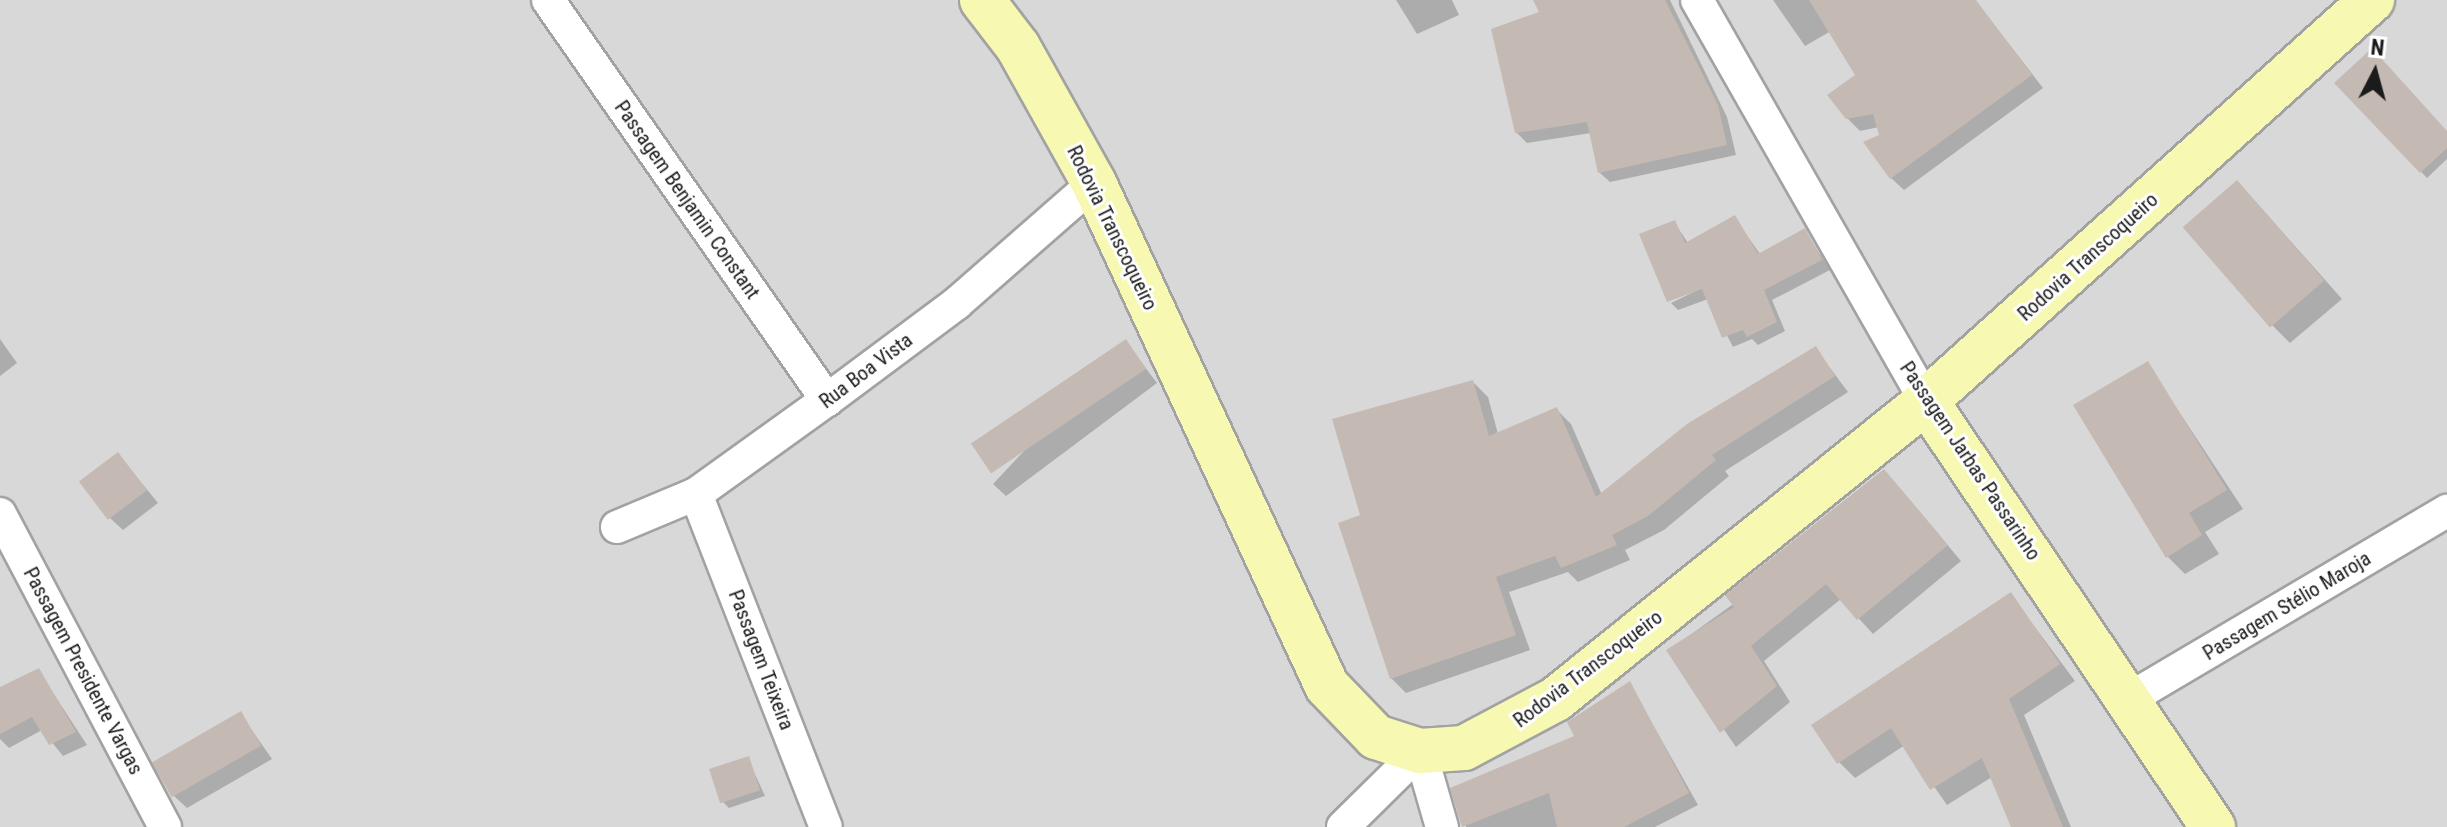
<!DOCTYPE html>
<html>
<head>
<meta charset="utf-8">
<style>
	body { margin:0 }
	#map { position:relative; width:2447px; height:827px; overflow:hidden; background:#ede8e0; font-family:"Roboto Condensed",sans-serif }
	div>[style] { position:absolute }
	.residential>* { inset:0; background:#d9d8d8; transform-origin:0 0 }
	.shadow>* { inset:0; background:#0003 }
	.building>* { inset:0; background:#c4bab3; transform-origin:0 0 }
	.roads { filter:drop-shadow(2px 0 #a2a2a2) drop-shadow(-2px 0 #a2a2a2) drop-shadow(0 2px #a2a2a2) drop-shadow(0 -2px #a2a2a2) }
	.minor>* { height:32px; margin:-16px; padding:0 16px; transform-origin:16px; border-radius:16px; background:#fff }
	.secondary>* { height:44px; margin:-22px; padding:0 22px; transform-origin:22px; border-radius:22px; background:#f7f9b2 }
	span { translate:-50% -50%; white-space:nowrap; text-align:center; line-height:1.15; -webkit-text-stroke:6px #fff; paint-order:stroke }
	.street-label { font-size:20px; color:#1b1b1b }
	.north { position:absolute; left:2335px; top:32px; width:80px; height:80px; -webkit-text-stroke:6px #fff; paint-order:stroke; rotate:6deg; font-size:22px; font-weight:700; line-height:32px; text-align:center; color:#1b1b1b }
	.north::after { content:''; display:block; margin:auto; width:28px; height:36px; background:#1b1b1b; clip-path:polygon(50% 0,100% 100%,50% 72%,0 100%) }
</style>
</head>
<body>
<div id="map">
	<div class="residential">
		<i style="left:0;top:0;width:2447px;height:827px"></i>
	</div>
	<div class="shadow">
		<i style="clip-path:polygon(1396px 0,1452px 0,1459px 15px,1417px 34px)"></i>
		<i style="clip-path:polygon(1541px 0,1670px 0,1727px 117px,1736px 155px,1610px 182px,1599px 172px,1591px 133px,1527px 143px,1516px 132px)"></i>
		<i style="clip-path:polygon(1773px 0,1975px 0,2043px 88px,1904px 190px,1891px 178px,1879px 127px,1860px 131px,1847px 118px,1857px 75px,1831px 31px,1805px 46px)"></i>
		<i style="clip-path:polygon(2337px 83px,2447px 134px,2447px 159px,2427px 178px)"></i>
		<i style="clip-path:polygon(2255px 201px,2342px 299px,2290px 343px,2272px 325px)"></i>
		<i style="clip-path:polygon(1734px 217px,1760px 254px,1805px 231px,1830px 270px,1772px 300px,1785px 331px,1758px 345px,1752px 339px,1733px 347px,1708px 299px,1678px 310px,1671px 303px,1710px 284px,1669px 301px,1674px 222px,1688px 243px)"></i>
		<i style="clip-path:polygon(0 339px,17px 363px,0 376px)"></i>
		<i style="clip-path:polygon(1126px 342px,1157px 383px,1006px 496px,993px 484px)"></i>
		<i style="clip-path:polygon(1816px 349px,1848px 392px,1725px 471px,1729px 476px,1664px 530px,1625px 550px,1630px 560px,1578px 582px,1568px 572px,1509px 592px,1530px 650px,1406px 693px,1391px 678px,1363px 516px,1473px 382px,1488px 397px,1498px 434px,1556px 409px,1571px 424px,1602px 495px)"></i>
		<i style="clip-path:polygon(2147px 363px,2243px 509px,2205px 532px,2219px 554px,2185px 574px,2167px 556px)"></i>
		<i style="clip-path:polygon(118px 454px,158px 503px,123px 530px,110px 518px)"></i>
		<i style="clip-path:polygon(1898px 486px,1961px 561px,1873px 634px,1841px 599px,1764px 661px,1790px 702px,1736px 747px,1669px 650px)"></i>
		<i style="clip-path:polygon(2011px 595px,2075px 681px,2024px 715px,2071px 827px,2013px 827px,1992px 777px,1947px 805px,1905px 745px,1855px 778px,1839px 762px)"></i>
		<i style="clip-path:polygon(38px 670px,87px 745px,63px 756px,42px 730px,9px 748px,0 739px,0 689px)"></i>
		<i style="clip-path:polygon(1630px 684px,1698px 805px,1655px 827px,1466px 827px,1453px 789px,1577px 737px)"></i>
		<i style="clip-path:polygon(240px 713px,272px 759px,187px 808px,174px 796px)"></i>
		<i style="clip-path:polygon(748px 759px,765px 796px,729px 808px,723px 802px)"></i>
	</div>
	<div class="building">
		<i style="clip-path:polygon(1533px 0,1665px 0,1718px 105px,1727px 145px,1598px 173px,1587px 122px,1515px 133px,1491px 29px,1539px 12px)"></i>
		<i style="clip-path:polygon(1809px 0,1976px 0,2032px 75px,1890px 179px,1863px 142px,1879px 135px,1873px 114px,1846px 119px,1827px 95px,1855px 75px)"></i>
		<i style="clip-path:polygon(2372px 48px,2447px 131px,2447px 148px,2420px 173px,2334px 83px)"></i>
		<i style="left:2237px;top:180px;width:133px;height:72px;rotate:49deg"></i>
		<i style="clip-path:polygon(1735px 215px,1758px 254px,1805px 228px,1822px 260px,1764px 290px,1777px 322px,1747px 337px,1743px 330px,1722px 338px,1702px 289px,1667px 302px,1639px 234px,1675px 220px,1685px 243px)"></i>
		<i style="left:1126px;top:339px;width:36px;height:187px;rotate:56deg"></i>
		<i style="clip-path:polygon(1816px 346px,1835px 376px,1712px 455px,1716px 460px,1648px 516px,1612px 535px,1617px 545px,1561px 568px,1555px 556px,1496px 577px,1516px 635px,1390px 679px,1338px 523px,1360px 515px,1332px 419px,1473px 380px,1489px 436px,1557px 407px,1596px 497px,1687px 424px)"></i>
		<i style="clip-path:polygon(2148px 361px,2227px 490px,2189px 513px,2202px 535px,2166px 558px,2073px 405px)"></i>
		<i style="left:118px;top:452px;width:48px;height:49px;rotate:53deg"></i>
		<i style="clip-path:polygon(1884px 469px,1948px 545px,1857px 620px,1826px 584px,1751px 646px,1777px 686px,1720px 733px,1666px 650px,1734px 607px,1725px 595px)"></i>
		<i style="clip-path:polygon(2011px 592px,2060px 664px,2009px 699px,2063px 827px,2011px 827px,1982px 758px,1930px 790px,1891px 728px,1837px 764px,1811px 725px)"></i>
		<i style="clip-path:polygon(39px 668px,76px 732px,49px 745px,32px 717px,0 734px,0 687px)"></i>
		<i style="clip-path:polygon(1630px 681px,1689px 793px,1624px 827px,1557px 827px,1549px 793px,1462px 827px,1450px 788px,1574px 736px,1567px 722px)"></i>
		<i style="left:241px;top:711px;width:40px;height:103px;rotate:60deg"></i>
		<i style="left:749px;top:756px;width:36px;height:42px;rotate:72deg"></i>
	</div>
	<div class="roads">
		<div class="minor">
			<i style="left:548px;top:0;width:488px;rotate:55.1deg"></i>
			<i style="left:1697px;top:0;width:462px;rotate:60.3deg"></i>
			<i style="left:696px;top:494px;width:357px;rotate:68.7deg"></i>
			<i style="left:0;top:514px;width:354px;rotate:62.2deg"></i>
			<i style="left:617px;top:527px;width:86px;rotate:-22.7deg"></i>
			<i style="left:696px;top:494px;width:161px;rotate:-35.7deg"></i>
			<i style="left:827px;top:400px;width:162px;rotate:-36.7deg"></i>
			<i style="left:957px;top:303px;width:182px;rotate:-41.2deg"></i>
			<i style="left:2127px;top:700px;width:372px;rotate:-30.6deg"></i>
			<i style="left:1420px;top:751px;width:79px;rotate:73.9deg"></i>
			<i style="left:1343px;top:827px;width:108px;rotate:-44.6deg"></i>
		</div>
		<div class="secondary">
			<i style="left:982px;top:0;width:59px;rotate:52.5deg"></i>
			<i style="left:1018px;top:47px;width:156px;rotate:60.8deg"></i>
			<i style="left:1094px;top:183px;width:554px;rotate:65.15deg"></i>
			<i style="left:1327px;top:686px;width:71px;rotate:46.1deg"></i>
			<i style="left:1376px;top:737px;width:46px;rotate:17.7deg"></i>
			<i style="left:1420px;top:751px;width:44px;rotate:-3.9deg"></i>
			<i style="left:1464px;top:748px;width:104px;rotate:-28deg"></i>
			<i style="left:1556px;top:699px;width:475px;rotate:-38.8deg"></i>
			<i style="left:1926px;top:401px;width:600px;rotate:-41.96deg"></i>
			<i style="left:1926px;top:401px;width:514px;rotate:56.03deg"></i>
		</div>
	</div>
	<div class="street-label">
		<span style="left:687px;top:200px;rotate:55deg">Passagem Benjamin Constant</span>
		<span style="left:1112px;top:228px;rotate:64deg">Rodovia Transcoqueiro</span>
		<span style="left:2088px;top:257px;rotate:-42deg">Rodovia Transcoqueiro</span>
		<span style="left:866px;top:371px;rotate:-37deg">Rua Boa Vista</span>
		<span style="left:1970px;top:461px;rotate:56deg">Passagem Jarbas Passarinho</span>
		<span style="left:2287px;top:606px;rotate:-31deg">Passagem Stélio Maroja</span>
		<span style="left:761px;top:660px;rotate:69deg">Passagem Teixeira</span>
		<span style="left:1588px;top:669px;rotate:-37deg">Rodovia Transcoqueiro</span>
		<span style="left:83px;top:671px;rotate:62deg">Passagem Presidente Vargas</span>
	</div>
	<div class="north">N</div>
</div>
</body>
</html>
